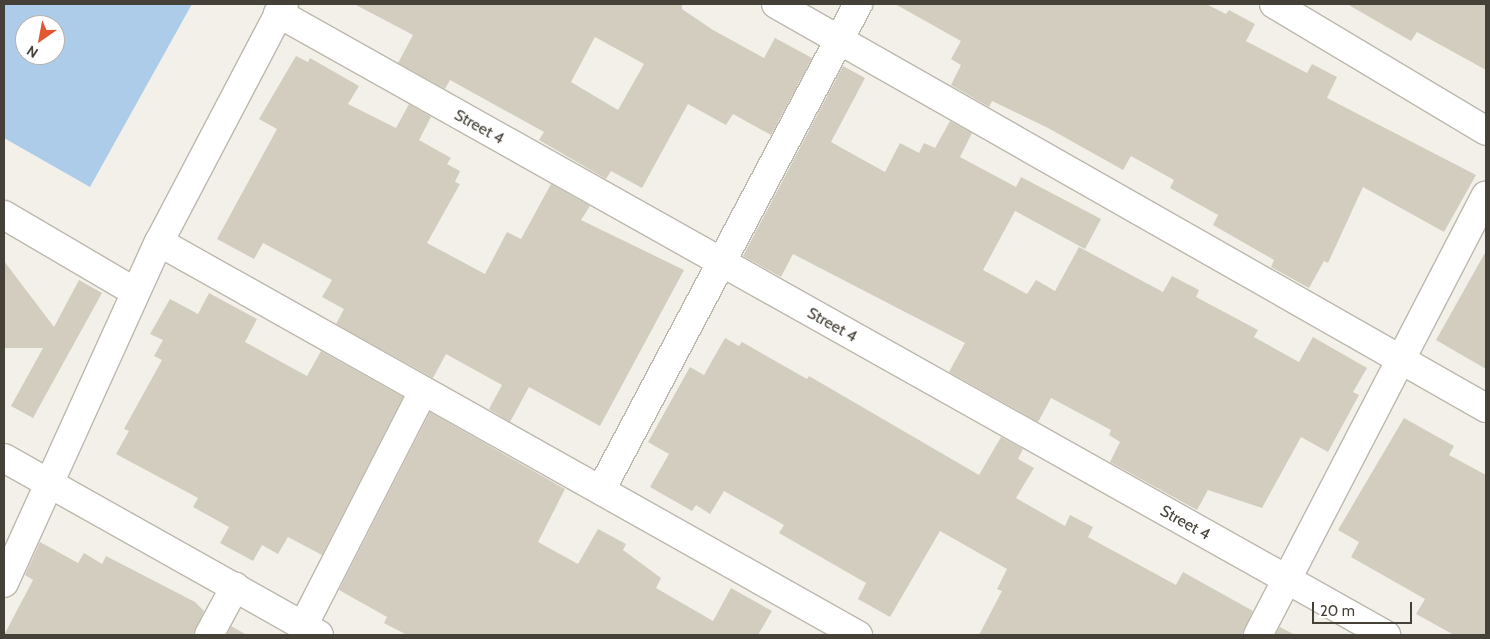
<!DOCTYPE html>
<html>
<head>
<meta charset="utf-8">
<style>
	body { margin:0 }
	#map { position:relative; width:1490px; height:639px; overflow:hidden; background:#f3f0e9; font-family:Cabin,sans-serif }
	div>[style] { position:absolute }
	.water>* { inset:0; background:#accce9 }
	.building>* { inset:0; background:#d3cdc0 }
	.roads { filter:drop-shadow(1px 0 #bdb8ad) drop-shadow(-1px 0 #bdb8ad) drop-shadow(0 1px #bdb8ad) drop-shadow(0 -1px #bdb8ad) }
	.minor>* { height:28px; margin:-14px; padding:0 14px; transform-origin:14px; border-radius:14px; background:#fff }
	span { translate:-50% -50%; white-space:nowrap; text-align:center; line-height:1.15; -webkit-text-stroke:4px #fff; paint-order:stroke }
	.street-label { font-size:16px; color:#464138 }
	.frame { position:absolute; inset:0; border:5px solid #464138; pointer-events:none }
	.north { position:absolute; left:15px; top:15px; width:50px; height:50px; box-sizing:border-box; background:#fff; border:1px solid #b5b3af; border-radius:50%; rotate:213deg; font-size:14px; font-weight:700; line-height:20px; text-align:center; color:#464138 }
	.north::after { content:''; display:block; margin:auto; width:18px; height:22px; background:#e35630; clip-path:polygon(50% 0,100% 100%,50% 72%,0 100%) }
	.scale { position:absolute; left:1312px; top:602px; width:100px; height:22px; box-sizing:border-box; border:2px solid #464138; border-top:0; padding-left:6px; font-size:15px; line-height:18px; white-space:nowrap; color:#464138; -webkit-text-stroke:4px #fff; paint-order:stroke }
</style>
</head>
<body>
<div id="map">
	<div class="water">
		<i style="clip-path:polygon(evenodd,4px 4px,192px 4px,90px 187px,4px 138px,4px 4px,25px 25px,55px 25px,55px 55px,25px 55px,25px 25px)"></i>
	</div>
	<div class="building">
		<i style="clip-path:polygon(evenodd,354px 4px,682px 4px,682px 9px,713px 30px,764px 58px,775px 38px,812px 58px,771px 135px,733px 114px,726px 125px,688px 104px,642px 188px,611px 171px,606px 179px,539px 140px,544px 132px,450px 80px,445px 89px,398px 63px,413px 35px,354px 4px,595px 37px,644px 64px,618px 110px,571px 82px,595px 37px)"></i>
		<i style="clip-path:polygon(895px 4px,1206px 4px,1226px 14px,1229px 10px,1255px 24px,1246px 41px,1307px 73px,1312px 64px,1337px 77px,1327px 98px,1476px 175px,1444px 232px,1363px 187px,1328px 263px,1324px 261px,1309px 288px,1271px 267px,1274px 260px,1213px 225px,1218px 215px,1170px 188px,1174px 180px,1131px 156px,1123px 170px,1048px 128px,992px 101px,989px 107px,951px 85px,961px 65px,951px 59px,961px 41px)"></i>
		<i style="clip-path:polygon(1347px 4px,1486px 4px,1486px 70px,1417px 32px,1411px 41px)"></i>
		<i style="clip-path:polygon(296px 56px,308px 62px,310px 58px,359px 86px,348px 104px,396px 128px,409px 104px,431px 117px,419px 140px,451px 158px,447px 164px,460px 171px,455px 182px,460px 184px,427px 243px,485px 274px,507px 232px,521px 239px,551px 184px,590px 206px,581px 220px,684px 270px,600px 426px,529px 387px,510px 422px,489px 409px,502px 385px,446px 354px,433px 378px,336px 324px,344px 309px,322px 297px,332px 280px,263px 243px,254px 259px,217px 239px,277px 129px,259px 119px)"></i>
		<i style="clip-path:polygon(843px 66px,865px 78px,831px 142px,885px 172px,900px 143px,919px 153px,924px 143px,935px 148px,950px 121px,972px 133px,960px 157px,1016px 187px,1021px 177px,1101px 219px,1085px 249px,1015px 211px,983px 270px,1027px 294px,1036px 280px,1055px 291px,1079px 247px,1163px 292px,1172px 276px,1199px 290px,1196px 297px,1258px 330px,1254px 337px,1299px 362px,1313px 337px,1367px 368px,1353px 392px,1359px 395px,1328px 452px,1301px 437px,1262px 508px,1208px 490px,1197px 510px,1110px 462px,1120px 442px,1109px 435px,1111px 430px,1051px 398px,1038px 422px,949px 372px,965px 343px,793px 254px,781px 277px,743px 256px)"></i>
		<i style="clip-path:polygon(1486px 251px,1486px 369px,1436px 340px)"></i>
		<i style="clip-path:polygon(4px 261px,54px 327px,79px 280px,102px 293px,33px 418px,11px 406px,43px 348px,4px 348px)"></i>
		<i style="clip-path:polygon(209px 293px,257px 319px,245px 342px,307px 376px,321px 351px,403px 397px,322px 555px,288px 537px,278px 554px,262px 545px,253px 561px,220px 543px,229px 527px,193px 507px,198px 498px,116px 454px,129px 431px,124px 429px,162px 360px,154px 356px,163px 340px,150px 334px,170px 299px,198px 314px)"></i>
		<i style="clip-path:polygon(725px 338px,739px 346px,742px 342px,807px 379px,809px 376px,979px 475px,1001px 437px,1023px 449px,1018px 459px,1034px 468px,1016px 498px,1065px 526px,1070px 515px,1093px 527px,1088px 537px,1176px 585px,1183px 572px,1253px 611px,1242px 635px,979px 635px,1002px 591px,997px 589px,1007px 569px,940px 531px,890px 617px,858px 599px,866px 583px,779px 533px,784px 525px,724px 491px,710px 514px,696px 505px,692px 511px,650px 487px,669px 454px,648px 442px,690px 367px,704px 375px)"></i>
		<i style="clip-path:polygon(430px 412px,565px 489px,538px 542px,578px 564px,598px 529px,626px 544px,623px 550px,661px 578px,656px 588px,713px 621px,731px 588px,772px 611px,758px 635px,407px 635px,384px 623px,387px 617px,339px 590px)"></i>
		<i style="clip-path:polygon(1404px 418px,1454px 446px,1449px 455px,1486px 475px,1486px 635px,1454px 635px,1416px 614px,1425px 599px,1351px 557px,1359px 542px,1338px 530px)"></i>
		<i style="clip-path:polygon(40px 542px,78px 563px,84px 553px,102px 564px,106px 556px,195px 602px,204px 611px,193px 635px,4px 635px,33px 580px,25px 575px)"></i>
		<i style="clip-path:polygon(231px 626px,247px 635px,227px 635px)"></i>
		<i style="clip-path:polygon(1280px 627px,1295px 635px,1275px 635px)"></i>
	</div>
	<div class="roads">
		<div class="minor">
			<i style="left:776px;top:4px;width:817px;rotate:29.64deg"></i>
			<i style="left:1274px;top:4px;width:247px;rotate:30.9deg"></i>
			<i style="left:278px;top:13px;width:1271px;rotate:29.31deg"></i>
			<i style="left:4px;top:215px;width:152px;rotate:30.4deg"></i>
			<i style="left:159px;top:242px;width:802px;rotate:29.35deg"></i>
			<i style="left:4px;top:458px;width:361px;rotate:29.3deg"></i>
			<i style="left:602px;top:488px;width:548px;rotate:-62.12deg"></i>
			<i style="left:4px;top:583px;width:375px;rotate:-65.6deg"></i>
			<i style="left:159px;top:242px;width:269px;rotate:-62.3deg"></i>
			<i style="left:303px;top:626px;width:263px;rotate:-62.9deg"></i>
			<i style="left:209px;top:635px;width:55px;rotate:-61.6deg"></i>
			<i style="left:1258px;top:635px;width:495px;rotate:-62.6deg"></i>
		</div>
	</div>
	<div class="street-label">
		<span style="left:479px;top:127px;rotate:29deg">Street 4</span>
		<span style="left:832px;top:325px;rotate:29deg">Street 4</span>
		<span style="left:1185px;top:523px;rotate:29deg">Street 4</span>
	</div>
	<div class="frame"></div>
	<div class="north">N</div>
	<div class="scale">20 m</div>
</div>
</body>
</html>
